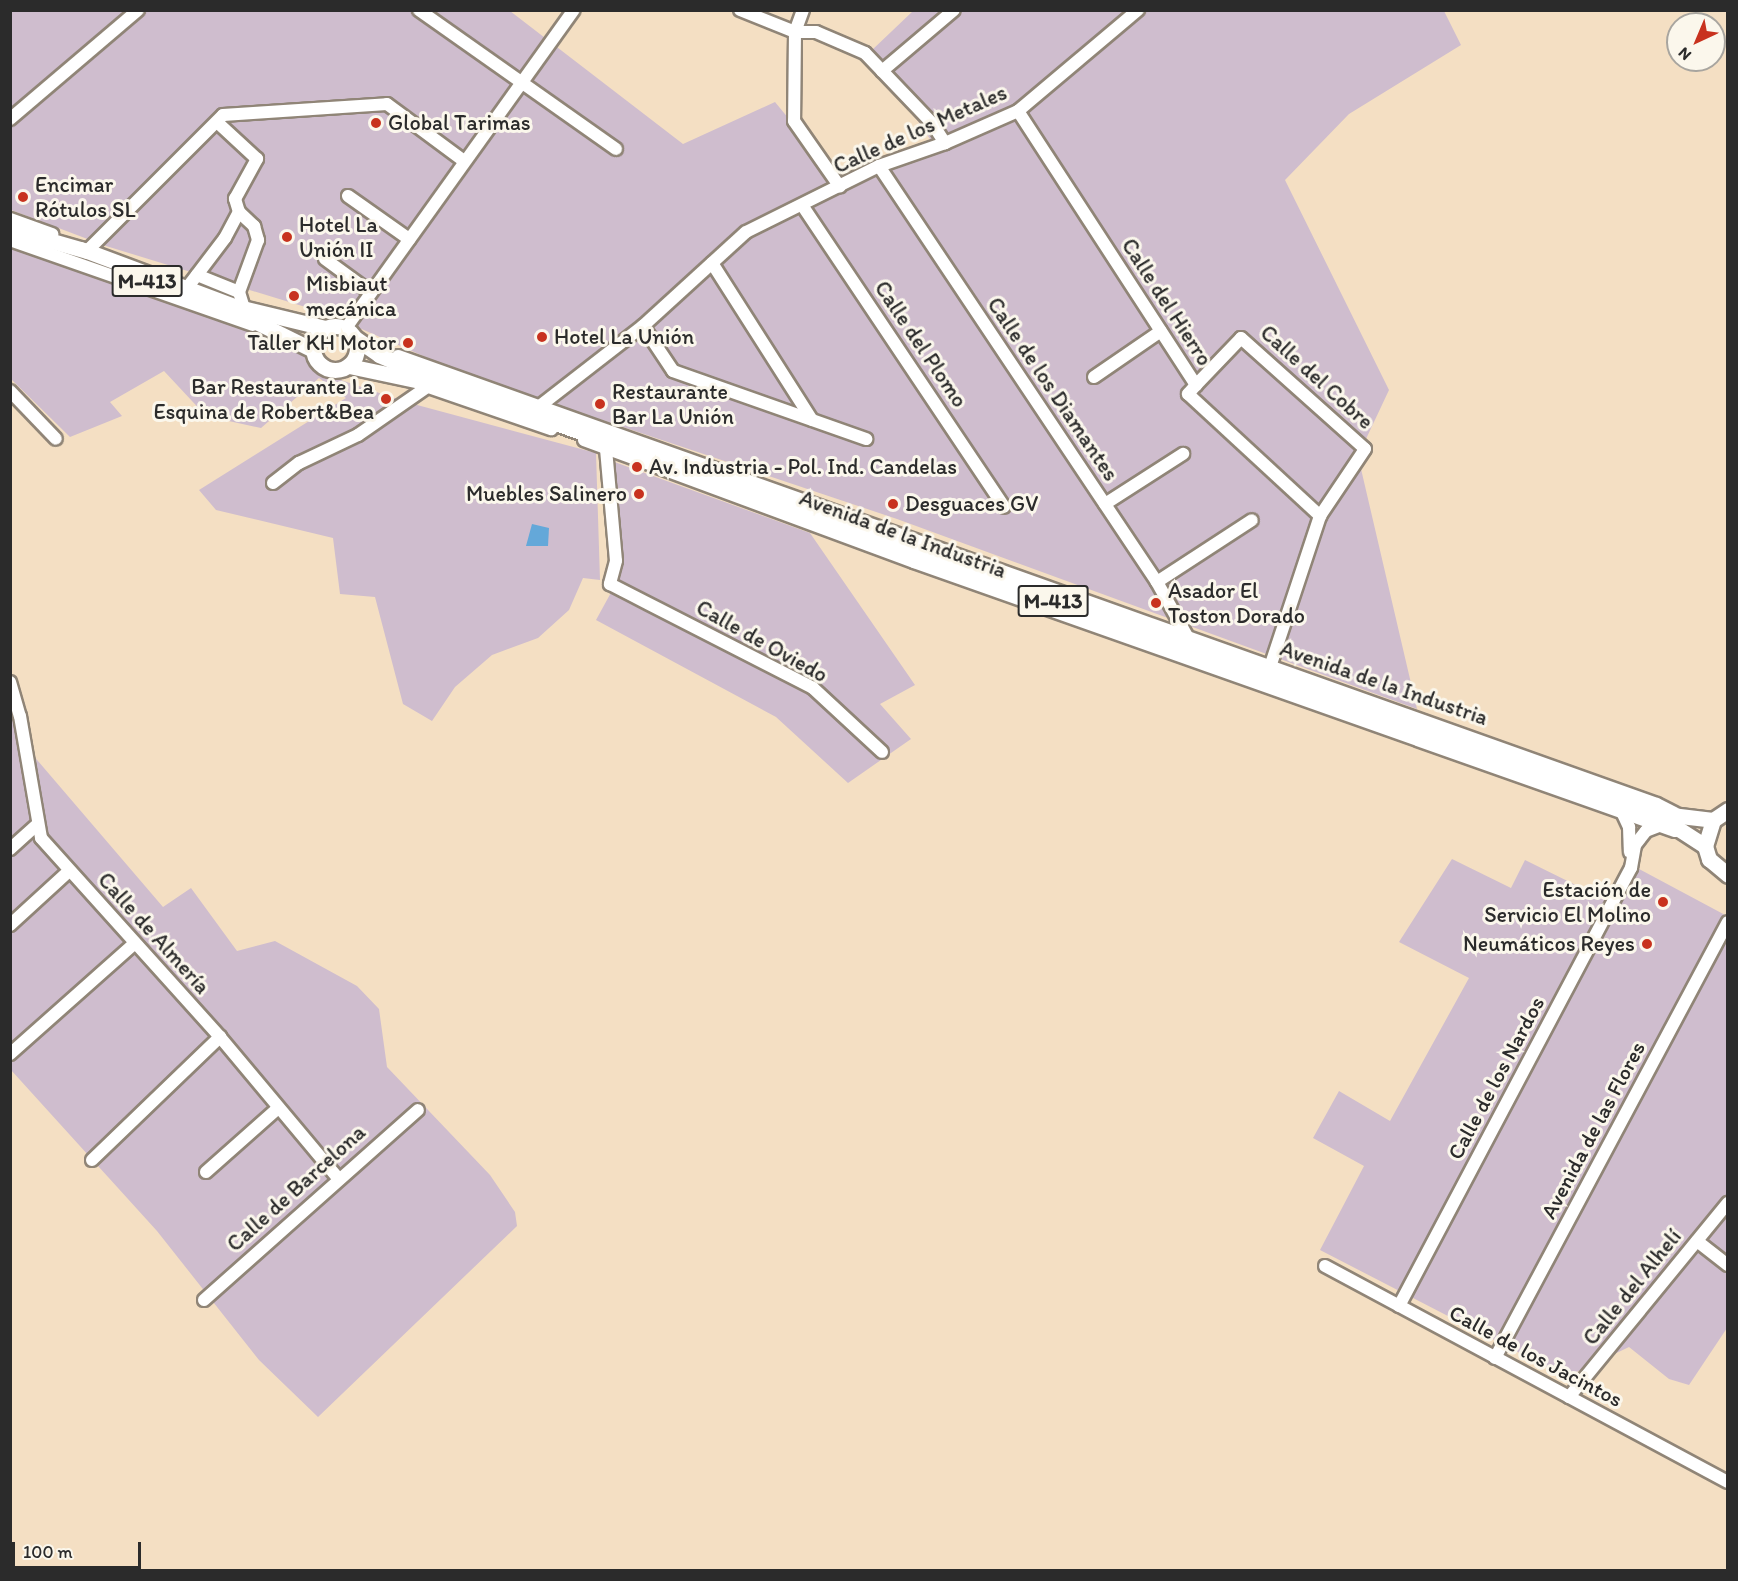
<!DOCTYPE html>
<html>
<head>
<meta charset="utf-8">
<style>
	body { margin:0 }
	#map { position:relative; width:1738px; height:1581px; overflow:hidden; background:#f4dfc3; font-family:Itim,sans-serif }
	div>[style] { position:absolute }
	.industrial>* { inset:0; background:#cfbdce }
	.water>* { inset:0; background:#64a8d9 }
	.roads { filter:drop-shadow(2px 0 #908577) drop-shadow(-2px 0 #908577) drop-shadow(0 2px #908577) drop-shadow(0 -2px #908577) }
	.minor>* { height:12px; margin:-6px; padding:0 6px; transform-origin:6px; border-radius:6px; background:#fff }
	.major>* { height:15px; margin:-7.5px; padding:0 7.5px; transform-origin:7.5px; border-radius:7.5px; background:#fff }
	.major>.ring { margin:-7.5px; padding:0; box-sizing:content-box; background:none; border:15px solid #fff; border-radius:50% }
	.dots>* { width:16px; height:16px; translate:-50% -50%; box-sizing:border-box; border:3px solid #fbf7ec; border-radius:50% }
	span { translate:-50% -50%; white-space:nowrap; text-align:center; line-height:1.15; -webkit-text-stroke:6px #fbf7ec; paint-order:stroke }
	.shield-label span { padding:2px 4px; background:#fbf7ec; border:2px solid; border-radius:4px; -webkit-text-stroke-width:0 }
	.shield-label { font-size:21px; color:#2b2b2b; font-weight:700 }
	.poi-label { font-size:22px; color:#2b2b2b }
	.left { translate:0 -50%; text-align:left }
	.right { translate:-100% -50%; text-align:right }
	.street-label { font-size:22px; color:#2b2b2b }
	.frame { position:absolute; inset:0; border:12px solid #2b2b2b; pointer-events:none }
	.north { position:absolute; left:1666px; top:12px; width:60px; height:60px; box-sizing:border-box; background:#fbf7ec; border:2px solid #a8a59f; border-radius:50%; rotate:224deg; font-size:16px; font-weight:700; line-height:24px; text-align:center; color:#2b2b2b }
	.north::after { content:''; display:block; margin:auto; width:21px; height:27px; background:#c8321e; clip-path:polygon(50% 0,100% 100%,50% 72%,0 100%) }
	.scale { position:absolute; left:12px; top:1542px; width:129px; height:27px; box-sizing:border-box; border:3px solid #2b2b2b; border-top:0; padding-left:8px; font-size:18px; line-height:21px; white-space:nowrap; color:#2b2b2b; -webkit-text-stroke:4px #fbf7ec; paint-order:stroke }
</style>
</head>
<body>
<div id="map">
	<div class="industrial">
		<i style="clip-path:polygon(10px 11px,510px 11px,683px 144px,775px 102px,841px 182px,934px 145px,871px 51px,913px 11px,1444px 11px,1461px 45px,1349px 114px,1285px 180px,1389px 390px,1358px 456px,1417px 709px,897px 519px,462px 373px,325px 313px,106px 246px,11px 210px)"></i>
		<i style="clip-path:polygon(10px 242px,296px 349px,323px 374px,406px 402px,596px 453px,600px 580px,583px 578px,569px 610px,538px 638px,492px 655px,455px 687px,432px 721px,403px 704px,375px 597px,340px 594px,333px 538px,216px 510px,199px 490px,346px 398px,319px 378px,261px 428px,206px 416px,164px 371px,110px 402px,122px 416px,70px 437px,11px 379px)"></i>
		<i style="clip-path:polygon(609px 460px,810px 533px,915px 685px,880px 704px,911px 739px,848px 783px,776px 717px,596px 620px,613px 589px)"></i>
		<i style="clip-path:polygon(10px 690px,20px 740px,163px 907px,191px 888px,237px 951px,275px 941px,357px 986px,379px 1009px,387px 1067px,490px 1175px,515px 1212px,517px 1226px,318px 1417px,259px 1360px,157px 1231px,11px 1070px)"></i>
		<i style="clip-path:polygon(1452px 859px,1511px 888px,1525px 860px,1604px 899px,1626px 862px,1727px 916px,1727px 1328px,1689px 1385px,1669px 1379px,1629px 1347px,1566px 1377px,1320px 1250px,1364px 1166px,1313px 1138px,1339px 1091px,1390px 1121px,1469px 978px,1399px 942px)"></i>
	</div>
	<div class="water">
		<i style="clip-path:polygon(532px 524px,549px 528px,548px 546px,526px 546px)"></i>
	</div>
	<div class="roads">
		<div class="minor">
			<i style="left:419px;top:10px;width:241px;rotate:35.2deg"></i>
			<i style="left:740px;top:10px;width:59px;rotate:21.8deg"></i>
			<i style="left:795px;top:32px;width:21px"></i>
			<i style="left:816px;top:32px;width:53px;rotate:23.2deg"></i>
			<i style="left:865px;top:53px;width:97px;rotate:46.3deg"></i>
			<i style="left:932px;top:123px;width:24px;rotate:57deg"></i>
			<i style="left:803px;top:10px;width:23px;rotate:110deg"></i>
			<i style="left:795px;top:32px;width:89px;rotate:90.6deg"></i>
			<i style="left:794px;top:121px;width:80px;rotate:55.1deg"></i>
			<i style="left:882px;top:71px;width:94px;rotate:-40.3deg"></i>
			<i style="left:1018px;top:111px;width:327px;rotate:57deg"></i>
			<i style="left:1196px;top:385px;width:12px;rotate:132deg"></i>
			<i style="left:1188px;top:394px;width:180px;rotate:42.7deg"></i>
			<i style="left:10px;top:119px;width:168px;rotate:-40.4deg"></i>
			<i style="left:879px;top:166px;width:500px;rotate:56.25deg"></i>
			<i style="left:1157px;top:582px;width:64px;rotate:61deg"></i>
			<i style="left:348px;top:196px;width:75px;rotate:35.2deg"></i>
			<i style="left:802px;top:205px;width:363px;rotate:56.2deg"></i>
			<i style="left:239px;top:212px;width:21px;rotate:43deg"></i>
			<i style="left:254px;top:226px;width:15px;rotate:74deg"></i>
			<i style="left:258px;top:240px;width:55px;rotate:110.1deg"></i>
			<i style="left:239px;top:292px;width:17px;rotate:73deg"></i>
			<i style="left:10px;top:219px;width:45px;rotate:19.7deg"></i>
			<i style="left:10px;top:240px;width:257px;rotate:19.3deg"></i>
			<i style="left:81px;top:248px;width:7px;rotate:27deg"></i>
			<i style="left:87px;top:251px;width:192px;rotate:-45deg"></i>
			<i style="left:223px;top:115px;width:164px;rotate:-3.8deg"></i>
			<i style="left:387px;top:104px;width:96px;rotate:36.5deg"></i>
			<i style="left:325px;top:259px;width:56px;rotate:36.3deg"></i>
			<i style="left:712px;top:263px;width:186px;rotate:57.5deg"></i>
			<i style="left:197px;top:275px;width:45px;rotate:22deg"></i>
			<i style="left:187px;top:288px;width:63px;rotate:-52.8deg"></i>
			<i style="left:225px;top:238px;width:30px;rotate:-62deg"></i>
			<i style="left:239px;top:212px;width:14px;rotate:-107deg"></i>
			<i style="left:235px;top:199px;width:46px;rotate:-61.2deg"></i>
			<i style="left:257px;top:159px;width:54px;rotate:-137.2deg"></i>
			<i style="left:643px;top:326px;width:54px;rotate:56.3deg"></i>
			<i style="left:673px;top:371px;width:205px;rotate:19.4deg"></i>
			<i style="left:346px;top:328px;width:391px;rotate:-54.4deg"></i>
			<i style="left:398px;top:356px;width:1336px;rotate:19.59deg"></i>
			<i style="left:1657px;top:804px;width:20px;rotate:27deg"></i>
			<i style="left:1094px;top:377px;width:81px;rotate:-34.5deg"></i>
			<i style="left:420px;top:384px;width:139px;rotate:19deg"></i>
			<i style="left:1196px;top:385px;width:65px;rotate:-46.2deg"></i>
			<i style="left:1241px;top:338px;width:166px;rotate:41.8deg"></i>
			<i style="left:1365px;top:449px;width:81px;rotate:123.9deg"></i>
			<i style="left:1320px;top:516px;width:159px;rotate:108.3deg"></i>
			<i style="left:10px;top:391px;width:66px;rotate:46.2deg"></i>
			<i style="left:541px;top:405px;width:129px;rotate:-37.8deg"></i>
			<i style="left:643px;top:326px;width:139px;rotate:-42.4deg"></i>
			<i style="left:746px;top:232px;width:148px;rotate:-26.4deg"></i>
			<i style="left:879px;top:166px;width:70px;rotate:-19.2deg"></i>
			<i style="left:945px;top:143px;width:80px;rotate:-23.7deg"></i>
			<i style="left:1018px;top:111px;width:157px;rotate:-40.1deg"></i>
			<i style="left:584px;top:440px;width:352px;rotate:20.3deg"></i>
			<i style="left:914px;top:562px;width:807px;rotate:19.47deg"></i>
			<i style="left:606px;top:449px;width:112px;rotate:84.9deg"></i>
			<i style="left:616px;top:561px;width:24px;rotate:105deg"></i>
			<i style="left:610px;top:584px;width:228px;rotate:27.1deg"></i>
			<i style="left:813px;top:688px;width:94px;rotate:42.8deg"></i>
			<i style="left:273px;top:483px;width:33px;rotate:-38deg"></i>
			<i style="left:299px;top:463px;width:65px;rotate:-25.4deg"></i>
			<i style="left:358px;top:435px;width:84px;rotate:-34.8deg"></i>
			<i style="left:1105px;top:504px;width:93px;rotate:-32.7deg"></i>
			<i style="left:1157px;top:582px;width:113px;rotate:-33.1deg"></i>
			<i style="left:10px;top:682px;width:35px;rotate:74deg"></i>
			<i style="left:20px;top:716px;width:124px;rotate:80.2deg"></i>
			<i style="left:41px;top:838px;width:268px;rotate:48deg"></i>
			<i style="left:220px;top:1037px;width:184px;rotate:50.1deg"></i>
			<i style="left:1622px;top:812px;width:17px;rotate:65deg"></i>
			<i style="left:1629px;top:827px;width:25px;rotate:88deg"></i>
			<i style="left:10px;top:849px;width:36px;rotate:-42deg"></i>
			<i style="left:10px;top:925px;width:80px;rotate:-42.5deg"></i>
			<i style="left:10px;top:1054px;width:166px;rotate:-41.6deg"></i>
			<i style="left:92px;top:1160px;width:178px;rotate:-43.9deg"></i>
			<i style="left:206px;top:1172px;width:95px;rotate:-41.6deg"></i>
			<i style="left:1697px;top:1241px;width:39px;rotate:38deg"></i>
			<i style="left:1325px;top:1266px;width:457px;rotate:28.2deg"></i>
			<i style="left:204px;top:1300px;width:286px;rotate:-41.6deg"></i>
			<i style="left:1399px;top:1306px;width:496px;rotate:-62.1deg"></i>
			<i style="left:1631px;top:868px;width:23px;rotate:-80deg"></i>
			<i style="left:1635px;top:845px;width:18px;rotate:-52deg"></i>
			<i style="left:1646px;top:831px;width:14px;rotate:-21deg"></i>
			<i style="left:1495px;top:1358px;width:494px;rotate:-61.9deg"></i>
			<i style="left:1569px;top:1397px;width:251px;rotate:-50.7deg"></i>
		</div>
		<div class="major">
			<i style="left:10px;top:229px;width:80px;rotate:15.9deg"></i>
			<i style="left:87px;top:251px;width:157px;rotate:20.5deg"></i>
			<i style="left:234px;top:306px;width:94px;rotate:13.6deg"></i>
			<i style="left:246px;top:317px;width:75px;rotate:26.2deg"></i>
			<i class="ring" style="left:313px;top:326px;width:29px;height:29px"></i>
			<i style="left:355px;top:338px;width:29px;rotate:35deg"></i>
			<i style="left:379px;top:355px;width:82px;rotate:23.1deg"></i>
			<i style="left:454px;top:387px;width:1273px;rotate:19.54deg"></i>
			<i style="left:1654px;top:813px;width:61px;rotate:32.9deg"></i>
			<i style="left:349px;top:366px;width:83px;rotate:11.9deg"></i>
			<i style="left:1728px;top:810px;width:18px;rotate:146deg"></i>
			<i style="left:1713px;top:820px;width:27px;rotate:107deg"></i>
			<i style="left:1705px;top:846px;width:14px;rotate:73deg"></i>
			<i style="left:1709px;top:859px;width:25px;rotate:40deg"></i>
			<i style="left:1663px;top:814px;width:50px;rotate:6.8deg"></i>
		</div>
	</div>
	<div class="dots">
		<i style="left:376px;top:123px;background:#c8321e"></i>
		<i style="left:23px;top:197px;background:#c8321e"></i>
		<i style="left:287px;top:237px;background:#c8321e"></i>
		<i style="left:294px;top:296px;background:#c8321e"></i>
		<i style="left:542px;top:337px;background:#c8321e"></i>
		<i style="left:408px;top:343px;background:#c8321e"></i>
		<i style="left:386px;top:399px;background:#c8321e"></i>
		<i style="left:600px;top:404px;background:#c8321e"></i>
		<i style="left:637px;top:467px;background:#c8321e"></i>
		<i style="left:639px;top:494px;background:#c8321e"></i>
		<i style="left:893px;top:504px;background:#c8321e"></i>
		<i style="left:1156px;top:603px;background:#c8321e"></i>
		<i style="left:1663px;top:902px;background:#c8321e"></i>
		<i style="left:1647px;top:944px;background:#c8321e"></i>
	</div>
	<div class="shield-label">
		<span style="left:147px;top:281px">M-413</span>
		<span style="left:1053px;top:601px">M-413</span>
	</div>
	<div class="poi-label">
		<span class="left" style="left:388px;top:123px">Global Tarimas</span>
		<span class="left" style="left:35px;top:197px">Encimar<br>Rótulos SL</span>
		<span class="left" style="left:299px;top:237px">Hotel La<br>Unión II</span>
		<span class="left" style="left:306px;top:296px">Misbiaut<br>mecánica</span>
		<span class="left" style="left:554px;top:337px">Hotel La Unión</span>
		<span class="right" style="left:396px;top:343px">Taller KH Motor</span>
		<span class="right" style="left:374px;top:399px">Bar Restaurante La<br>Esquina de Robert&amp;Bea</span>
		<span class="left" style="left:612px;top:404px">Restaurante<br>Bar La Unión</span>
		<span class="left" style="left:649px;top:467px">Av. Industria - Pol. Ind. Candelas</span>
		<span class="right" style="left:627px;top:494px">Muebles Salinero</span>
		<span class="left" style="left:905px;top:504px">Desguaces GV</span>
		<span class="left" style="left:1168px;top:603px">Asador El<br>Toston Dorado</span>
		<span class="right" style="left:1651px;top:902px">Estación de<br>Servicio El Molino</span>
		<span class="right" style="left:1635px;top:944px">Neumáticos Reyes</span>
	</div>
	<div class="street-label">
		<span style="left:920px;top:129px;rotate:-24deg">Calle de los Metales</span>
		<span style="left:1167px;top:302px;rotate:57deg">Calle del Hierro</span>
		<span style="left:921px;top:344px;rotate:56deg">Calle del Plomo</span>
		<span style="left:1317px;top:377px;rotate:42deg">Calle del Cobre</span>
		<span style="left:1053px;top:389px;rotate:56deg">Calle de los Diamantes</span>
		<span style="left:903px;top:534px;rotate:20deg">Avenida de la Industria</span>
		<span style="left:762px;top:641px;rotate:29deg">Calle de Oviedo</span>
		<span style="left:1384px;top:683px;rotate:19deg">Avenida de la Industria</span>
		<span style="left:154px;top:933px;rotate:48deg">Calle de Almería</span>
		<span style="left:1496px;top:1078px;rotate:-62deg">Calle de los Nardos</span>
		<span style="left:1593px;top:1130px;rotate:-62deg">Avenida de las Flores</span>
		<span style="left:296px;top:1188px;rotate:-42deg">Calle de Barcelona</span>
		<span style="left:1632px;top:1287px;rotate:-51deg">Calle del Alhelí</span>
		<span style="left:1536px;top:1356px;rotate:28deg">Calle de los Jacintos</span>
	</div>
	<div class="frame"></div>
	<div class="north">N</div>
	<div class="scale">100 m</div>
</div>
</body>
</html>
